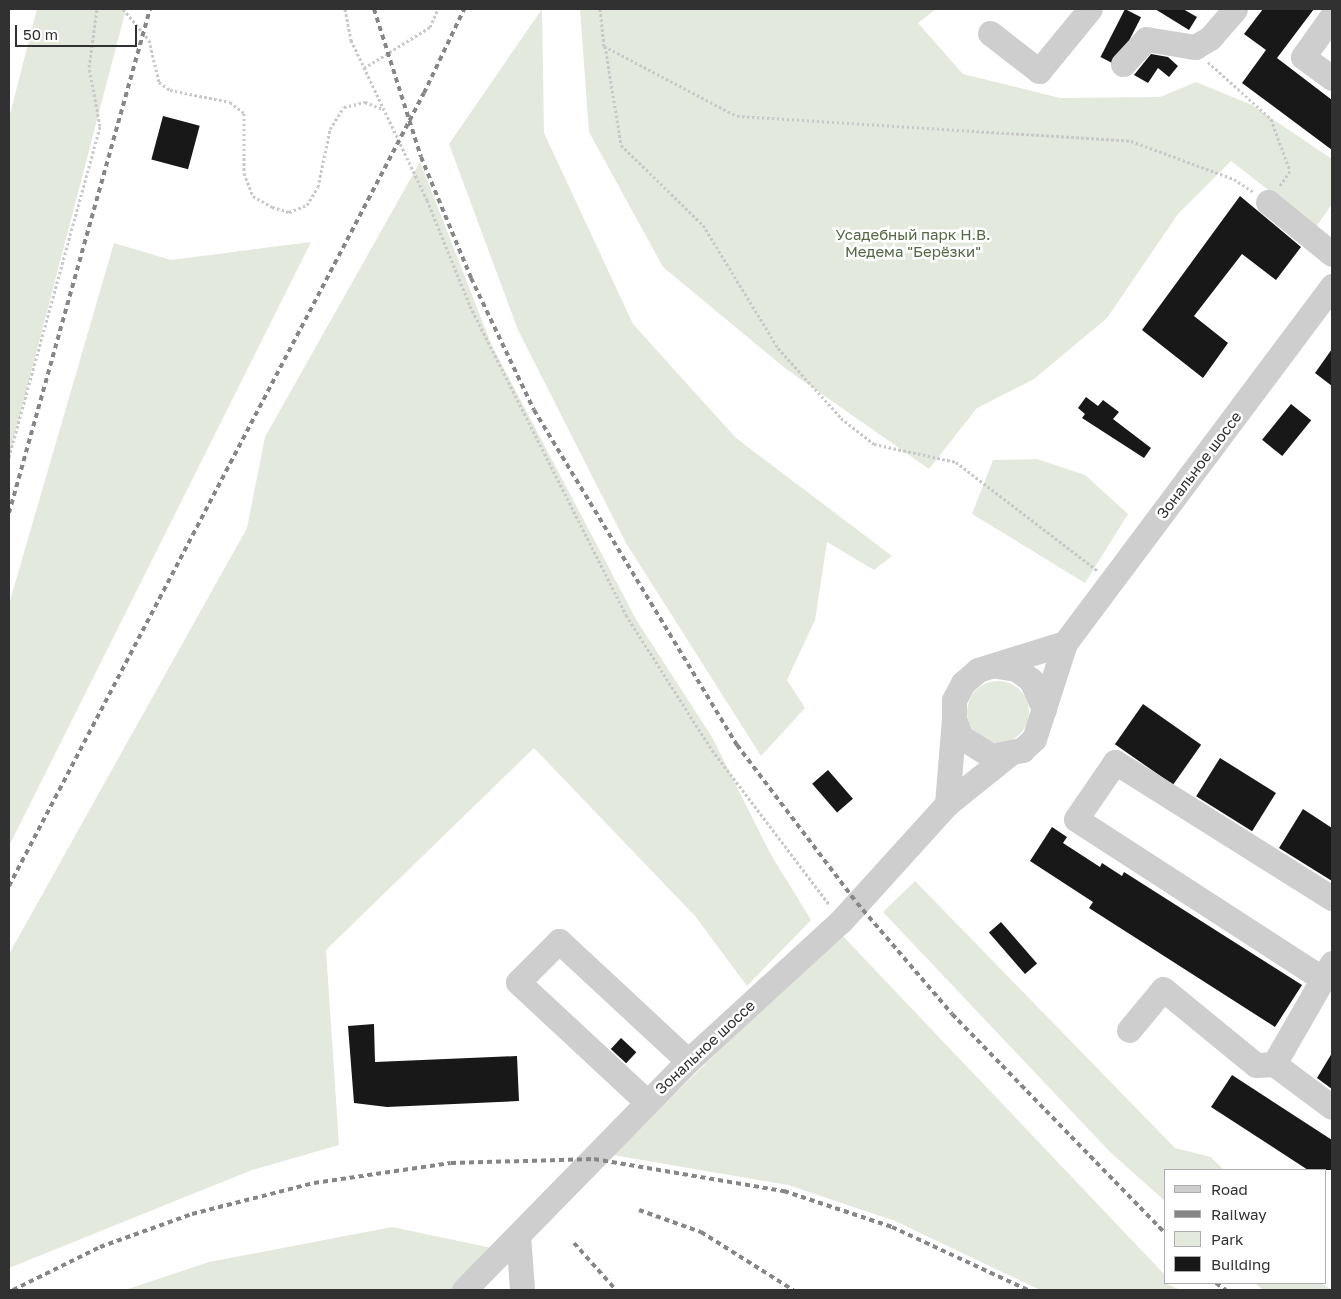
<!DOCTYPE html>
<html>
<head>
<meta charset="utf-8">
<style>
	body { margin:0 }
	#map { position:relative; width:1341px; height:1299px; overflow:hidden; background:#fff; font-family:"Golos Text",sans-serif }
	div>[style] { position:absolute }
	.green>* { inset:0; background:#e4e9de }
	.round { border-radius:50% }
	.building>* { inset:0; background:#181818; transform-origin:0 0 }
	.path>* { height:3px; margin-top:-1.5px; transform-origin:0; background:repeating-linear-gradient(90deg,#c8c8c8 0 2.5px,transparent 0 5px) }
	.minor>* { height:25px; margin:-12.5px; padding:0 12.5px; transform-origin:12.5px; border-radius:12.5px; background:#cecece }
	.rail>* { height:4px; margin-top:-2px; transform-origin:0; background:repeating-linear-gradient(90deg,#868686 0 5px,transparent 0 9px) }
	span { translate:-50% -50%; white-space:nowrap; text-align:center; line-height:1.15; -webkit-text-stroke:5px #fff; paint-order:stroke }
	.park-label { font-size:15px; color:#556843 }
	.street-label { font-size:15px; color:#313131 }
	.frame { position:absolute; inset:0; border:10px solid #313131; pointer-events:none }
	.legend { position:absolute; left:1164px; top:1169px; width:162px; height:115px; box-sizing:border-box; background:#fff; border:1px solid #adadad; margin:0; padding:6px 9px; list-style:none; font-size:15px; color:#313131 }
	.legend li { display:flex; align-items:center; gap:10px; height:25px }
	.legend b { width:25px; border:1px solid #adadad }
	.scale { position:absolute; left:15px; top:25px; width:122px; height:22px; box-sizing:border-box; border:2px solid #313131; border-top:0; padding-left:6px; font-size:15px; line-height:18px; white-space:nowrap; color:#313131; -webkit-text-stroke:4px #fff; paint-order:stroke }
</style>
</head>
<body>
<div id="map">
	<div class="green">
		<i style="clip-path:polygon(37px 9px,126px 9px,9px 457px,9px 118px)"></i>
		<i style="clip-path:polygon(542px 9px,544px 133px,633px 324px,736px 438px,892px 556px,874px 570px,827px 542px,815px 620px,787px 680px,805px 708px,761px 756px,626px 543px,518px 330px,449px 144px)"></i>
		<i style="clip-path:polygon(580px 9px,936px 9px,918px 23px,963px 74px,1060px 98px,1160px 97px,1196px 82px,1252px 105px,1332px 159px,1332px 204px,1316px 227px,1231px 161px,1178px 214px,1107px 318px,1034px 379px,977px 408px,929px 469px,786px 369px,663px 267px,589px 132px)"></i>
		<i style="clip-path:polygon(420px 162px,492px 346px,637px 621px,712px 737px,770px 853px,811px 920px,747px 986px,695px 916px,534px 748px,326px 950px,339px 1145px,252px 1170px,9px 1268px,9px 954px,247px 528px,265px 437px)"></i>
		<i style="clip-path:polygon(311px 242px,9px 846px,9px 604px,114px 243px,171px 260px)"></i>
		<i style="clip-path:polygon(1037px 459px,1085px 475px,1128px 514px,1085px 583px,972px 514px,993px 460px)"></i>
		<i class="round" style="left:967px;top:681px;width:62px;height:62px"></i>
		<i style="clip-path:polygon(915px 881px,1175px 1148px,1211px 1157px,1224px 1170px,1165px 1170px,1165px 1201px,1110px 1152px,883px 912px)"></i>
		<i style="clip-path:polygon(839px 932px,1165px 1275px,1165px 1283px,1180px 1290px,1040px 1290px,895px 1221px,788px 1185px,613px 1155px)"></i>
		<i style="clip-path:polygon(392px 1227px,492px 1248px,451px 1290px,125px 1290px,209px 1262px)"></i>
		<i style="clip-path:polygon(1255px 1283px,1321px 1283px,1332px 1290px,1263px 1290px)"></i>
	</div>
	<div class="building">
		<i style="left:1125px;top:9px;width:18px;height:54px;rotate:27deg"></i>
		<i style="clip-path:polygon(1155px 9px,1183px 9px,1197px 17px,1189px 30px)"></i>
		<i style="clip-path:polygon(1263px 9px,1314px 9px,1277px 58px,1332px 100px,1332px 150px,1242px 83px,1266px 50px,1244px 34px)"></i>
		<i style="clip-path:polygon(1151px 54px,1168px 57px,1178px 66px,1169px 77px,1158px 68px,1148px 83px,1134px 75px)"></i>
		<i style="left:163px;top:116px;width:38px;height:45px;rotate:15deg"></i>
		<i style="clip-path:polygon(1240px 196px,1301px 247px,1276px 280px,1242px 254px,1194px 316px,1228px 343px,1203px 378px,1142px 330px)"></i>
		<i style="clip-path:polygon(1332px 349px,1332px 386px,1315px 373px)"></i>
		<i style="clip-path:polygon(1086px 397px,1098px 406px,1103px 400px,1119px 412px,1113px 419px,1151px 448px,1144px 458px,1082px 418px,1085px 414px,1078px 408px)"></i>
		<i style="left:1291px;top:404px;width:26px;height:46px;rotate:39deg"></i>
		<i style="left:1143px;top:704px;width:71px;height:49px;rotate:35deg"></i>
		<i style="left:1220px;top:758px;width:66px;height:45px;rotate:32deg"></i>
		<i style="left:828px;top:770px;width:38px;height:21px;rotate:49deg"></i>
		<i style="clip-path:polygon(1303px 809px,1332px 828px,1332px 881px,1279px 848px)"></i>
		<i style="clip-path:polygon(1052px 827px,1067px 837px,1063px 843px,1100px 867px,1102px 863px,1122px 876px,1124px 872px,1302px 985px,1275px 1027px,1089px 908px,1093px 902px,1030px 861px)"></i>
		<i style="left:1001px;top:922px;width:55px;height:16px;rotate:49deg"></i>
		<i style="clip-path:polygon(374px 1024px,375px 1062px,517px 1056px,519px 1101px,387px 1107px,354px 1103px,348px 1026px)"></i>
		<i style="left:621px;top:1038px;width:21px;height:15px;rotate:43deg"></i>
		<i style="clip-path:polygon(1332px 1053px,1332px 1089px,1317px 1078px)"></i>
		<i style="clip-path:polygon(1232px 1075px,1332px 1140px,1332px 1170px,1308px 1170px,1211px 1107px)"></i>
	</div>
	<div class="path">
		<i style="left:123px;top:9px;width:40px;rotate:50deg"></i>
		<i style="left:149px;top:40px;width:43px;rotate:76.6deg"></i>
		<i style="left:159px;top:82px;width:14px;rotate:36deg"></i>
		<i style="left:170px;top:90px;width:61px;rotate:11.3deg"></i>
		<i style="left:230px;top:102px;width:18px;rotate:38deg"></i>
		<i style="left:244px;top:113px;width:60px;rotate:90deg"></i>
		<i style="left:244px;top:173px;width:25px;rotate:69deg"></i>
		<i style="left:253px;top:196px;width:22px;rotate:30deg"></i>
		<i style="left:272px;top:207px;width:18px;rotate:16deg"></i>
		<i style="left:289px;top:212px;width:19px;rotate:-21deg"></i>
		<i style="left:307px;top:205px;width:21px;rotate:-59deg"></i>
		<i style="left:318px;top:187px;width:59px;rotate:-78.3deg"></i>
		<i style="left:330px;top:129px;width:26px;rotate:-58deg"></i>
		<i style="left:344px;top:107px;width:22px;rotate:-13deg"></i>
		<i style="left:365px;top:102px;width:19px;rotate:21deg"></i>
		<i style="left:345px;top:9px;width:32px;rotate:79deg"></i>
		<i style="left:351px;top:40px;width:177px;rotate:64.6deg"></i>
		<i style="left:427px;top:200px;width:114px;rotate:67.9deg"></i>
		<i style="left:470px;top:306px;width:346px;rotate:63.2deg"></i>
		<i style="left:626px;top:615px;width:160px;rotate:57.5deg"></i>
		<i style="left:712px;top:750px;width:193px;rotate:52.8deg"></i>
		<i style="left:600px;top:9px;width:37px;rotate:84deg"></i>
		<i style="left:604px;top:46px;width:150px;rotate:27.8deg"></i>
		<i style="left:737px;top:116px;width:395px;rotate:3.6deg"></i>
		<i style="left:1131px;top:141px;width:110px;rotate:20.3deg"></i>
		<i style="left:1234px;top:179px;width:23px;rotate:34deg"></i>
		<i style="left:605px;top:46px;width:100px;rotate:80.8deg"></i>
		<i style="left:621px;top:145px;width:115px;rotate:44.3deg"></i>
		<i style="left:703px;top:225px;width:144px;rotate:58.6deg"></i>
		<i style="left:778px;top:348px;width:94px;rotate:48deg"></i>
		<i style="left:841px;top:418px;width:42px;rotate:38.2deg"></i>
		<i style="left:874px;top:444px;width:84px;rotate:12.4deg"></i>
		<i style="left:956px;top:462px;width:178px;rotate:37.5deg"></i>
		<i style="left:1208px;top:62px;width:85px;rotate:42.1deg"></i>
		<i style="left:1271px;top:119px;width:55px;rotate:69.9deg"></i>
		<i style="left:1290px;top:171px;width:18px;rotate:124deg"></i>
		<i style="left:364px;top:68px;width:78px;rotate:-31.8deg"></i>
		<i style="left:430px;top:27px;width:20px;rotate:-66deg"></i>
		<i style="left:9px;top:457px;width:343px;rotate:-74.6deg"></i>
		<i style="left:100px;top:126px;width:60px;rotate:-100.6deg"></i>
		<i style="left:89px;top:67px;width:59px;rotate:-82.1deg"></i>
	</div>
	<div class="minor">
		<i style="left:1332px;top:16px;width:50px;rotate:125.3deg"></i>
		<i style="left:1303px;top:57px;width:36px;rotate:36deg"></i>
		<i style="left:990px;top:33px;width:62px;rotate:37.8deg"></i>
		<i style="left:1039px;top:71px;width:80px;rotate:-50.6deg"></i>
		<i style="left:1123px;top:64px;width:34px;rotate:-47deg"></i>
		<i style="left:1146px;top:39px;width:50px;rotate:9.3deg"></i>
		<i style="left:1195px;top:47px;width:17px;rotate:-31deg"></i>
		<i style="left:1210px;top:38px;width:38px;rotate:-49deg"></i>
		<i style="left:1268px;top:202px;width:82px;rotate:39.1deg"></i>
		<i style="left:1065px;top:643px;width:91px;rotate:162.8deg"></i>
		<i style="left:978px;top:670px;width:20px;rotate:139deg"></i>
		<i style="left:963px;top:683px;width:19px;rotate:118deg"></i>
		<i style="left:954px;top:700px;width:19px;rotate:90deg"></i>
		<i style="left:954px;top:719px;width:19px;rotate:69deg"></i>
		<i style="left:961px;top:737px;width:36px;rotate:32deg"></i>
		<i style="left:991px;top:756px;width:32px;rotate:-11deg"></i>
		<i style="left:1022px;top:750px;width:16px;rotate:-43deg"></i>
		<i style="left:1034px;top:739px;width:101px;rotate:-72.1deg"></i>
		<i style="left:1065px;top:643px;width:446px;rotate:-53.2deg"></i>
		<i style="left:997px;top:666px;width:19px;rotate:9deg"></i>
		<i style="left:1016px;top:669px;width:19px;rotate:36deg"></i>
		<i style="left:1031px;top:680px;width:32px;rotate:66deg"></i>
		<i style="left:947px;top:804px;width:85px;rotate:-85.3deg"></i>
		<i style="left:1332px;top:963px;width:116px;rotate:119.9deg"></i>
		<i style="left:1274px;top:1064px;width:72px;rotate:36.6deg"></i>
		<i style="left:1323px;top:979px;width:294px;rotate:-147.1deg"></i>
		<i style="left:1076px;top:819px;width:69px;rotate:-55.6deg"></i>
		<i style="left:1115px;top:762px;width:256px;rotate:32.1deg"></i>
		<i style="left:1129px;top:1030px;width:53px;rotate:-50.3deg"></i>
		<i style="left:1163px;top:989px;width:120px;rotate:39.3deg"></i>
		<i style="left:1256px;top:1065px;width:18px;rotate:-3deg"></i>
		<i style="left:647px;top:1102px;width:176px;rotate:-137.1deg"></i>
		<i style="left:518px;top:982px;width:58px;rotate:-45deg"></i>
		<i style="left:559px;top:941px;width:176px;rotate:42.9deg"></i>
		<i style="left:518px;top:1235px;width:55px;rotate:85.8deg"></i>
		<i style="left:464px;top:1290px;width:320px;rotate:-45.6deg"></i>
		<i style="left:688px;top:1061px;width:207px;rotate:-42.5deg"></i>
		<i style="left:841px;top:921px;width:158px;rotate:-47.8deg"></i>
		<i style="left:947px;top:804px;width:77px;rotate:-38.7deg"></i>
	</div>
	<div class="rail">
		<i style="left:374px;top:9px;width:155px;rotate:72.4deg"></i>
		<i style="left:421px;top:157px;width:131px;rotate:67.5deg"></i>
		<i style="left:471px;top:278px;width:146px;rotate:64.5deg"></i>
		<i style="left:534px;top:410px;width:392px;rotate:58.8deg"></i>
		<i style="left:737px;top:745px;width:198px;rotate:52.8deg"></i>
		<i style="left:857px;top:903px;width:146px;rotate:49.4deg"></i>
		<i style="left:952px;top:1014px;width:305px;rotate:45.8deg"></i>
		<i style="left:9px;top:513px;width:523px;rotate:-74.37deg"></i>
		<i style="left:9px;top:886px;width:895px;rotate:-62.38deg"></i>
		<i style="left:424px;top:93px;width:93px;rotate:-64.5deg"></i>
		<i style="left:639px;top:1210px;width:66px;rotate:19.5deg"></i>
		<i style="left:701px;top:1232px;width:109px;rotate:32.2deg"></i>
		<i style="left:574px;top:1243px;width:63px;rotate:48.2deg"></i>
		<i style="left:1216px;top:1283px;width:12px;rotate:35deg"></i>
		<i style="left:13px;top:1290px;width:97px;rotate:-26.3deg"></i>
		<i style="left:100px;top:1247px;width:98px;rotate:-19.7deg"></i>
		<i style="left:192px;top:1214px;width:126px;rotate:-14.3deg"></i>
		<i style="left:314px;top:1183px;width:138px;rotate:-8.3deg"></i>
		<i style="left:451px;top:1163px;width:143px;rotate:-1.6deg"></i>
		<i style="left:594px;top:1159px;width:193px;rotate:9.6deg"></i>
		<i style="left:784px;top:1191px;width:114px;rotate:18.4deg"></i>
		<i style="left:892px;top:1227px;width:150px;rotate:24.9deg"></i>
	</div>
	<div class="park-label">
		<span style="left:913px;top:243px">Усадебный парк Н.В.<br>Медема "Берёзки"</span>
	</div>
	<div class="street-label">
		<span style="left:1199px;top:465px;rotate:-53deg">Зональное шоссе</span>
		<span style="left:705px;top:1047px;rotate:-43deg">Зональное шоссе</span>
	</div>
	<div class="frame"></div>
	<ul class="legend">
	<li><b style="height:6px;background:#cecece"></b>Road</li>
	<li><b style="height:6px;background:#868686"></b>Railway</li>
	<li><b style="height:14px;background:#e4e9de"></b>Park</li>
	<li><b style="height:14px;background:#181818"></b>Building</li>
	</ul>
	<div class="scale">50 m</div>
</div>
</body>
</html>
